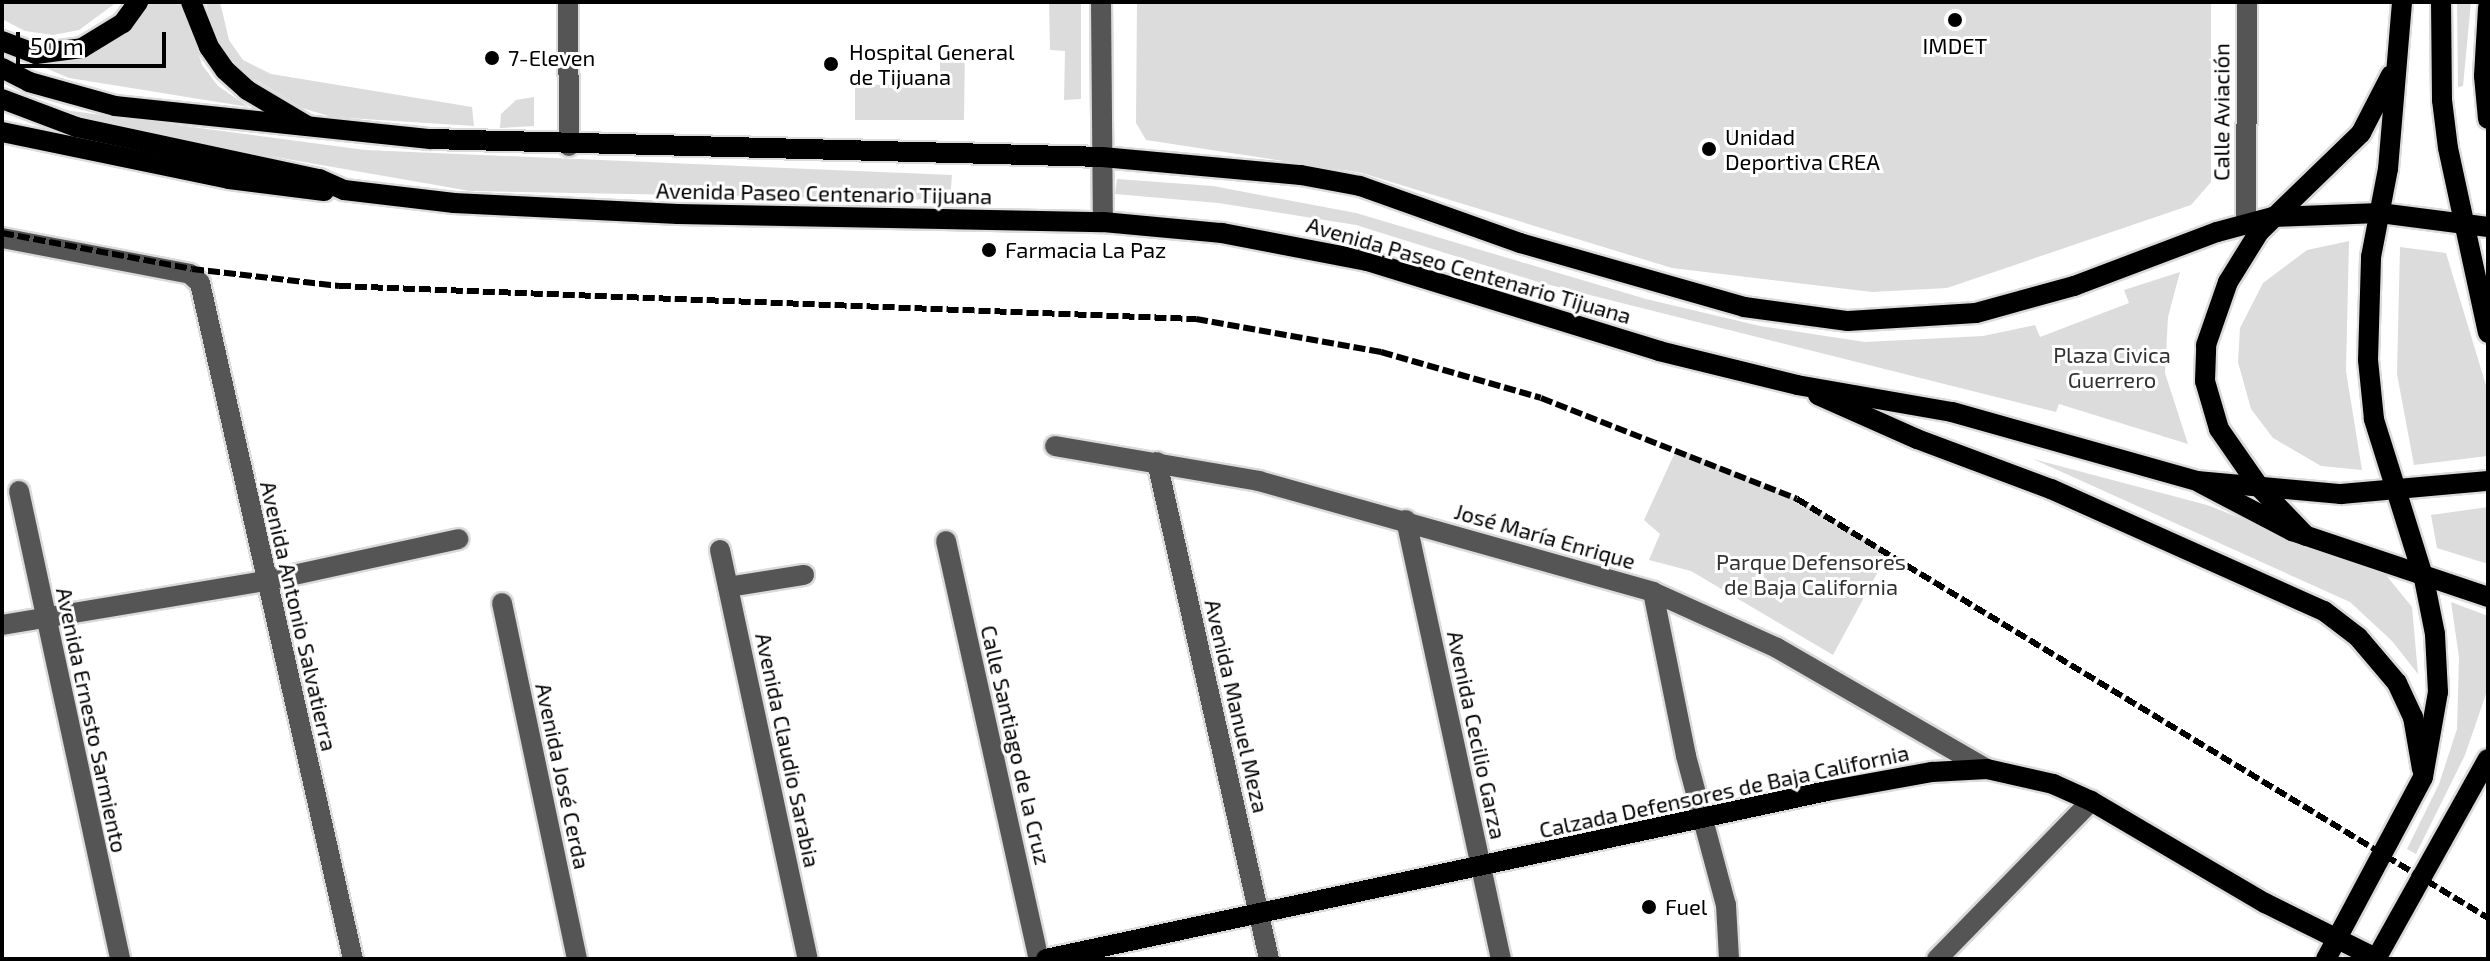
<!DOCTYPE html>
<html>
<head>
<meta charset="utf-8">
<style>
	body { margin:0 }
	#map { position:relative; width:2490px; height:961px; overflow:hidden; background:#fff; font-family:"Exo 2",sans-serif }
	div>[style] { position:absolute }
	.green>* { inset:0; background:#dcdcdc }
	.roads { filter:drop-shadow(2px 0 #dbdbdb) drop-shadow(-2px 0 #dbdbdb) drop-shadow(0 2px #dbdbdb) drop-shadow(0 -2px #dbdbdb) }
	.minor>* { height:20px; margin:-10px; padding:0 10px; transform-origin:10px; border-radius:10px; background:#555 }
	.major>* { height:20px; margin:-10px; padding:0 10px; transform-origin:10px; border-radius:10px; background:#000 }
	.rail>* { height:6px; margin-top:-3px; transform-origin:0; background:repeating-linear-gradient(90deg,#000 0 12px,transparent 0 16px) }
	.dots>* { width:22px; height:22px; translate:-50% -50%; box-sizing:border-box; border:4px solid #fff; border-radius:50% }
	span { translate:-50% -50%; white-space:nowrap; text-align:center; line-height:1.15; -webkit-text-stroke:6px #fff; paint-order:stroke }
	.poi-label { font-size:22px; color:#000 }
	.left { translate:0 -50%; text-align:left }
	.street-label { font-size:22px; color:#000 }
	.park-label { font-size:22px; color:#333 }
	.frame { position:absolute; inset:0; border:4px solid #000; pointer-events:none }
	.scale { position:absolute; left:16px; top:32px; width:150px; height:36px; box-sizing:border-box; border:4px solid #000; border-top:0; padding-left:10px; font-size:24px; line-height:28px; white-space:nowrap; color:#000; -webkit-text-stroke:6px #fff; paint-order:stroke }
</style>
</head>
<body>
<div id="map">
	<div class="green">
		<i style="clip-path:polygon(2px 2px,117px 2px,79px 30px,53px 35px,25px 31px,2px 19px)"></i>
		<i style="clip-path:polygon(147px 2px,183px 2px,202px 65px,218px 86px,249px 107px,69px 78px,8px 52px,72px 58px,109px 44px)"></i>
		<i style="clip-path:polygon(206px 2px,220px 2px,229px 40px,243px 60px,271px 74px,472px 107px,474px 126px,332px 117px,302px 108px,229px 64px,212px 31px)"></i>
		<i style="clip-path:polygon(1049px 2px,1081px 2px,1081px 99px,1064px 100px,1065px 51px,1050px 50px)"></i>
		<i style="clip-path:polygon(1137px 2px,2211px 2px,2211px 182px,2191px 205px,1947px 288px,1872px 292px,1672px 268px,1362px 173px,1146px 140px,1136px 123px)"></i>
		<i style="clip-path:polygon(2457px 2px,2471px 2px,2463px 86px,2458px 87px)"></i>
		<i style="clip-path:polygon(965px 48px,964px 120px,855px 120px,855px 85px,940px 84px,940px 49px)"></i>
		<i style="clip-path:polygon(534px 97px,534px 126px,500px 128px,501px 114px,516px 100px)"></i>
		<i style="clip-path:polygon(49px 108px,365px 150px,952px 175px,951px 187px,950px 200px,470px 191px,126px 131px)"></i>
		<i style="clip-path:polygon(1117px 179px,1213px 186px,1356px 213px,1646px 299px,1760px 326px,1865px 342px,1983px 336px,2035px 325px,2040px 337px,2129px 303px,2124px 290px,2180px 272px,2168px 317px,2165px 373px,2188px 444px,2059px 404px,2056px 412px,1538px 282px,1356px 225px,1218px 203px,1115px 194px)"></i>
		<i style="clip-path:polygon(2349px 241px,2346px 371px,2362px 470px,2321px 466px,2273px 438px,2251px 409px,2238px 362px,2240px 328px,2263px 283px,2307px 250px)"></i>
		<i style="clip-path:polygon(2400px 247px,2446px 253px,2488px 392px,2488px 456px,2414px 465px,2397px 374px)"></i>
		<i style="clip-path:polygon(1677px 448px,1797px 499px,1888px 553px,1833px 655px,1691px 571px,1649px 560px,1660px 534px,1644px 520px)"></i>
		<i style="clip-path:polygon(2033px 459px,2207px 505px,2386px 575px,2412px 607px,2418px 674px,2392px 641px,2350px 602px)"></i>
		<i style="clip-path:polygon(2488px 507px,2488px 564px,2437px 548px,2431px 515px)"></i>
		<i style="clip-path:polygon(2451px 602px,2488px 616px,2488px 688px,2465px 755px,2416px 854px,2407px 849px,2439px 784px,2457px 729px,2459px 657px)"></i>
	</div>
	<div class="roads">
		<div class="minor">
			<i style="left:568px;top:2px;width:144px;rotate:89.6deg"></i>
			<i style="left:1101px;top:2px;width:220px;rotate:89.5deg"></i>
			<i style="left:2246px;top:223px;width:221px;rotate:-89.7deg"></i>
			<i style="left:2px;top:238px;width:191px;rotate:10.8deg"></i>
			<i style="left:190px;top:274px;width:13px;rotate:42deg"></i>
			<i style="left:200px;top:283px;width:693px;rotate:77.25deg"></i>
			<i style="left:1055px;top:446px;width:207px;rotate:9.7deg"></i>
			<i style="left:1259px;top:481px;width:409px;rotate:15.7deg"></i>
			<i style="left:1653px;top:592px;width:136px;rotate:24.3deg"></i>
			<i style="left:1777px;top:648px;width:242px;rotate:30deg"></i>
			<i style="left:1157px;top:462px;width:509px;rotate:77.3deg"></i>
			<i style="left:19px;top:491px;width:479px;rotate:77.8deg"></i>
			<i style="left:1406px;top:520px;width:449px;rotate:77.8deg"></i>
			<i style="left:946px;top:541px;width:428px;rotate:77.5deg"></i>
			<i style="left:720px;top:550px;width:418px;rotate:77.9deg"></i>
			<i style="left:728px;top:587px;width:77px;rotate:-9deg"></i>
			<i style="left:1653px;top:592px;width:167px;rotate:78.6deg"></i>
			<i style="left:1686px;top:756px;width:154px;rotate:75deg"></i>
			<i style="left:1726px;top:905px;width:54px;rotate:86.8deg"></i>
			<i style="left:502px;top:603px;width:364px;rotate:78.1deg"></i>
			<i style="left:2px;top:625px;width:268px;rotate:-9.5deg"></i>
			<i style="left:266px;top:581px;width:197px;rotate:-12.3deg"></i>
			<i style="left:1937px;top:959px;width:221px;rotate:-45.7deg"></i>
		</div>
		<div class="major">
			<i style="left:191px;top:2px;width:48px;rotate:68.2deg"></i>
			<i style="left:209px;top:47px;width:28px;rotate:55deg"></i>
			<i style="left:225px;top:70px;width:30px;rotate:42deg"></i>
			<i style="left:247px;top:90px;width:69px;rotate:30.7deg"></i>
			<i style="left:2441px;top:2px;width:98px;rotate:89.4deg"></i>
			<i style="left:2442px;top:100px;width:48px;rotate:82.9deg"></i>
			<i style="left:2448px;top:148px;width:189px;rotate:77.8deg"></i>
			<i style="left:2488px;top:8px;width:68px;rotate:93.4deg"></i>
			<i style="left:2484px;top:76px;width:43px;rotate:84.7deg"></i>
			<i style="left:2px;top:41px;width:36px;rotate:21deg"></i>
			<i style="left:36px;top:54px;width:46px;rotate:-7.4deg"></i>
			<i style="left:82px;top:48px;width:48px;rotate:-31.4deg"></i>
			<i style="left:123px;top:23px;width:26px;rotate:-54deg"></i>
			<i style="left:2px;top:68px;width:30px;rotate:27deg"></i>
			<i style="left:29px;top:82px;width:89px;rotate:15.6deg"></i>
			<i style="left:115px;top:106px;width:317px;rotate:6deg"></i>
			<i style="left:430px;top:139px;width:672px;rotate:1.53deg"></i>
			<i style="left:1102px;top:157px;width:200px;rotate:5.2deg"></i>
			<i style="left:1301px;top:175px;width:60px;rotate:10.6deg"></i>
			<i style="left:1360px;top:186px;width:170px;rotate:19.6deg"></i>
			<i style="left:1520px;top:243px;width:233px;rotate:15.9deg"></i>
			<i style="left:1744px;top:307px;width:105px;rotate:7.7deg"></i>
			<i style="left:1848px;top:321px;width:128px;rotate:-3.6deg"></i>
			<i style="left:1976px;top:313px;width:102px;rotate:-15.4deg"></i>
			<i style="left:2074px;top:286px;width:153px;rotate:-20.7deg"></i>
			<i style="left:2217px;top:232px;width:58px;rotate:-15deg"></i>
			<i style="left:2273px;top:217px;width:107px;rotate:-2.1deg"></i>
			<i style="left:2380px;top:213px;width:109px;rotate:7.4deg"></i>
			<i style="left:2px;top:99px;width:79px;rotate:20.7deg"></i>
			<i style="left:76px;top:127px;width:249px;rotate:12.1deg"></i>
			<i style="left:319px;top:179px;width:27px;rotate:24deg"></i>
			<i style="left:344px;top:190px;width:111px;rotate:6.7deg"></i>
			<i style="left:454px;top:203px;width:224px;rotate:2.8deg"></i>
			<i style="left:678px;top:214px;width:425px;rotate:1.1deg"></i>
			<i style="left:1103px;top:222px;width:120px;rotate:5.3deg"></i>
			<i style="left:1222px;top:233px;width:148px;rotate:10.9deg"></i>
			<i style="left:1367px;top:261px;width:306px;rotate:17.1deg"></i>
			<i style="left:1659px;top:351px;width:142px;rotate:13.8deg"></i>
			<i style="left:1797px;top:385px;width:157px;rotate:9.9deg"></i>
			<i style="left:1952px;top:412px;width:255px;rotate:15.7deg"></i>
			<i style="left:2197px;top:481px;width:145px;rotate:5.2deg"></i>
			<i style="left:2341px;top:494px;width:148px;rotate:-5.1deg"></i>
			<i style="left:2px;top:132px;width:232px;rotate:11.7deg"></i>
			<i style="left:229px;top:179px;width:96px;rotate:7.2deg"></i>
			<i style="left:1818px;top:395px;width:108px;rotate:24deg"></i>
			<i style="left:1917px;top:439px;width:143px;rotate:20.5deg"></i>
			<i style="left:2051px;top:489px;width:299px;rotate:24.1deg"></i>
			<i style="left:2324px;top:611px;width:43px;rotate:37.4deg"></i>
			<i style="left:2358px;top:637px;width:60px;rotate:49.7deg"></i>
			<i style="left:2397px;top:683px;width:38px;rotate:65deg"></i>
			<i style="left:2413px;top:717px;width:53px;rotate:80.2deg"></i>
			<i style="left:2200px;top:483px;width:104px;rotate:27.6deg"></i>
			<i style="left:2292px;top:531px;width:207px;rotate:18.6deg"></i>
			<i style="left:2306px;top:536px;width:66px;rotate:-133.8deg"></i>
			<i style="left:2260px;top:488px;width:72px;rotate:-124.8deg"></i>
			<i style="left:2219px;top:429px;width:50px;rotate:-106.3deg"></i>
			<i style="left:2205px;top:381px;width:36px;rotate:-88deg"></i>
			<i style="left:2206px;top:345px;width:67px;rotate:-70.8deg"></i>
			<i style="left:2228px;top:282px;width:59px;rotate:-58.2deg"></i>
			<i style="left:2259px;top:232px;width:142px;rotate:-44.1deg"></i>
			<i style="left:2361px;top:133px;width:65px;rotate:-62.7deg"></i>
			<i style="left:1046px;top:959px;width:799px;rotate:-12.14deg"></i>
			<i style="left:1827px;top:791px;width:107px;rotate:-10.3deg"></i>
			<i style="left:1932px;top:772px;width:55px;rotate:-3.1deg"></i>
			<i style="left:1987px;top:769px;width:68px;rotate:12.8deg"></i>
			<i style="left:2053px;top:784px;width:42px;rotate:24.1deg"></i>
			<i style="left:2091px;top:801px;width:202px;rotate:30.4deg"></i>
			<i style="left:2265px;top:903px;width:124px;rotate:26.4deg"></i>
			<i style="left:2326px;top:959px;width:206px;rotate:-61.9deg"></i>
			<i style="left:2423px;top:777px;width:86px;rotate:-80deg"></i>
			<i style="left:2438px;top:692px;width:58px;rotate:-93deg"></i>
			<i style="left:2435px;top:634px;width:56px;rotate:-101.3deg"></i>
			<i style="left:2424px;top:579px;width:168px;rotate:-107.4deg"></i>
			<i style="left:2374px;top:419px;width:59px;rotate:-95.8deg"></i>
			<i style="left:2368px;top:360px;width:103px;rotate:-88.3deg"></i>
			<i style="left:2371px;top:257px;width:90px;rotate:-79.1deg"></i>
			<i style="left:2388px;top:169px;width:168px;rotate:-85.2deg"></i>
			<i style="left:2376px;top:959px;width:229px;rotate:-60.8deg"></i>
		</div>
	</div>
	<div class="rail">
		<i style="left:2px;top:233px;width:193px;rotate:10.7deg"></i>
		<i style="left:192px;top:269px;width:148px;rotate:6.6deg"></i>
		<i style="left:339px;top:286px;width:858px;rotate:2.21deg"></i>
		<i style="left:1196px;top:319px;width:188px;rotate:10.1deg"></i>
		<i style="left:1381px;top:352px;width:166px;rotate:16deg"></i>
		<i style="left:1541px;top:398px;width:275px;rotate:21.5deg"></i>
		<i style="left:1797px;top:499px;width:808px;rotate:31.23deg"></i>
	</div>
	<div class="dots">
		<i style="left:1955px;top:20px;background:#000"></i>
		<i style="left:492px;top:58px;background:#000"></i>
		<i style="left:831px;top:64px;background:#000"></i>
		<i style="left:1709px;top:149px;background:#000"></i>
		<i style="left:989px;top:250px;background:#000"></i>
		<i style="left:1649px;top:907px;background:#000"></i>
	</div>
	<div class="poi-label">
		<span style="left:1955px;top:46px">IMDET</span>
		<span class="left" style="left:849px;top:64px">Hospital General<br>de Tijuana</span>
		<span class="left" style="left:508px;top:58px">7-Eleven</span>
		<span class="left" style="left:1725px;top:149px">Unidad<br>Deportiva CREA</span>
		<span class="left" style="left:1005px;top:250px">Farmacia La Paz</span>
		<span class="left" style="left:1665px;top:907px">Fuel</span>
	</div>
	<div class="street-label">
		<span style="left:2221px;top:112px;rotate:-90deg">Calle Aviación</span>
		<span style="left:824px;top:193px;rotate:1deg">Avenida Paseo Centenario Tijuana</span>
		<span style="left:1469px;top:270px;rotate:16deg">Avenida Paseo Centenario Tijuana</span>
		<span style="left:1545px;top:536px;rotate:16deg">José María Enrique</span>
		<span style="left:299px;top:616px;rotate:77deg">Avenida Antonio Salvatierra</span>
		<span style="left:1237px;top:706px;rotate:77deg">Avenida Manuel Meza</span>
		<span style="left:92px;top:720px;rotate:78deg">Avenida Ernesto Sarmiento</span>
		<span style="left:1477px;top:735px;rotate:78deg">Avenida Cecilio Garza</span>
		<span style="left:1016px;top:745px;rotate:77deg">Calle Santiago de la Cruz</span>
		<span style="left:788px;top:750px;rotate:78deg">Avenida Claudio Sarabia</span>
		<span style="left:563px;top:776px;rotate:78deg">Avenida José Cerda</span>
		<span style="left:1724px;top:791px;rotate:-12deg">Calzada Defensores de Baja California</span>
	</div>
	<div class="park-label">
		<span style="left:2112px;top:367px">Plaza Civica<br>Guerrero</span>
		<span style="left:1811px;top:574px">Parque Defensores<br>de Baja California</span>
	</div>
	<div class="frame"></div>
	<div class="scale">50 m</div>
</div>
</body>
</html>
